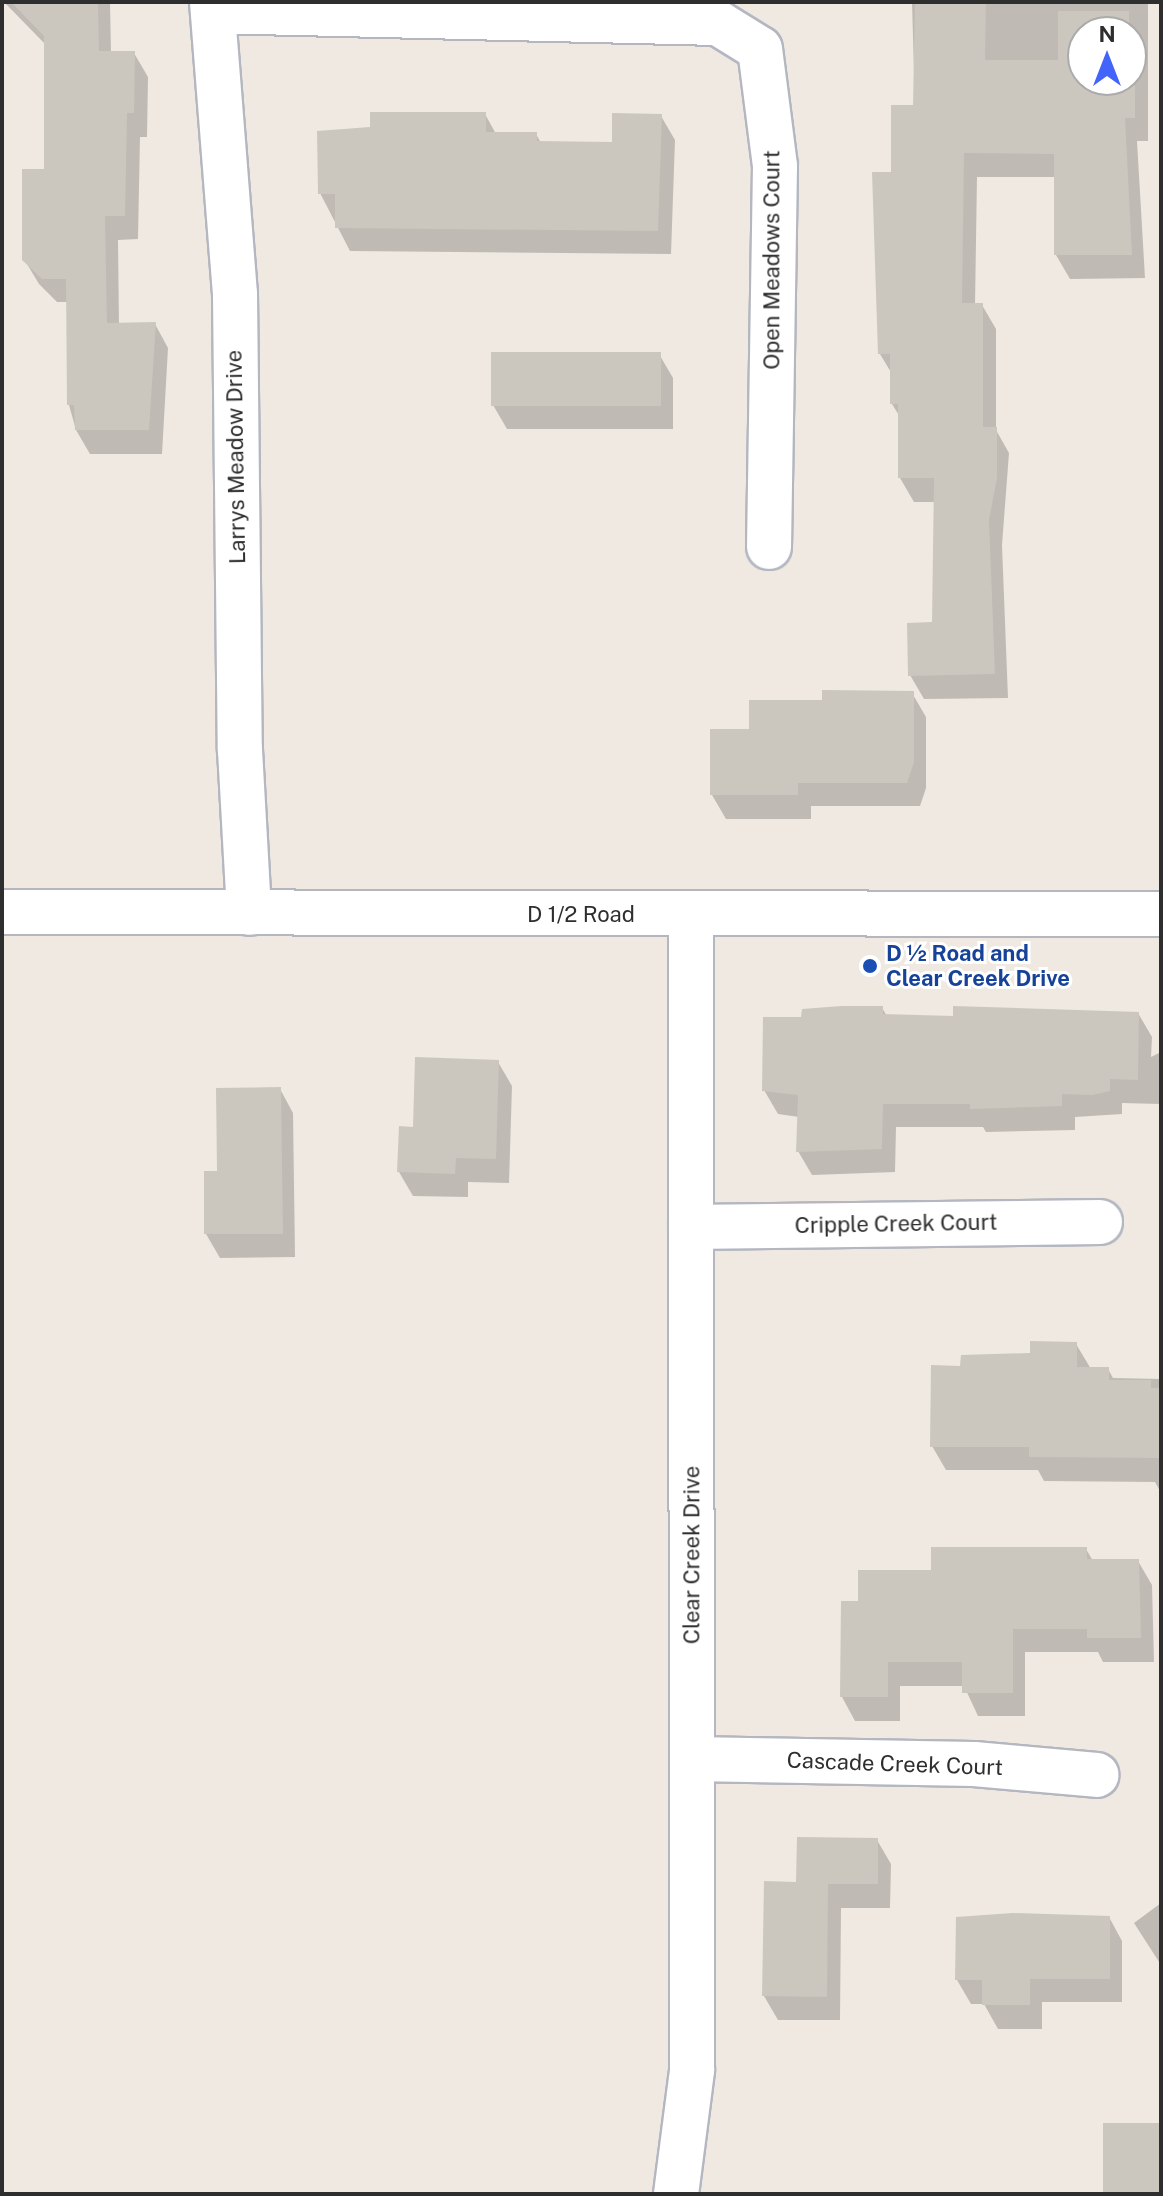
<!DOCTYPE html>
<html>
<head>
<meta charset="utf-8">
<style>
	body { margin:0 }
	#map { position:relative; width:1163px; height:2196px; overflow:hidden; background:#efe9e1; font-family:"Public Sans",sans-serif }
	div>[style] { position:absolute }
	.shadow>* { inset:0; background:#0003 }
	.building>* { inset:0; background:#cbc7bf; transform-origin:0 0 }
	.roads { filter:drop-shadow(2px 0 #b4b7c1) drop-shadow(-2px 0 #b4b7c1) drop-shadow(0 2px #b4b7c1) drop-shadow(0 -2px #b4b7c1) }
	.minor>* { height:44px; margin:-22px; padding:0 22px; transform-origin:22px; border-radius:22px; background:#fff }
	.secondary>* { height:44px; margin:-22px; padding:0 22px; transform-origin:22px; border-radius:22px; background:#fff }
	.dots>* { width:22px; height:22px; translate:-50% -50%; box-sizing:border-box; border:4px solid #fff; border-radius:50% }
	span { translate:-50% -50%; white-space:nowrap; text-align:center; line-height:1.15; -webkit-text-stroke:6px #fff; paint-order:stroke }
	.street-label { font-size:22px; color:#2e2e2e }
	.transit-label { font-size:22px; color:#164399; font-weight:700 }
	.left { translate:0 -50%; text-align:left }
	.frame { position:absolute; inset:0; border:4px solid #2e2e2e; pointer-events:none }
	.north { position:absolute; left:1067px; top:16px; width:80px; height:80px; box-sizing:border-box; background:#fff; border:2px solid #ababab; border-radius:50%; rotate:0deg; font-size:22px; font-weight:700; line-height:32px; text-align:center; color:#2e2e2e }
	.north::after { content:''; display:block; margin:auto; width:28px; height:36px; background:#4264fb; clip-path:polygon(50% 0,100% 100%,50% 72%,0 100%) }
</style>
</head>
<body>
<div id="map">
	<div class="shadow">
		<i style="clip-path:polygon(4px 2px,110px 2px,111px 53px,134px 53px,148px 77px,147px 137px,140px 137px,138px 239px,118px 240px,119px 325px,155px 324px,168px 348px,162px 454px,90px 454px,76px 430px,69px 405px,68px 302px,57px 302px,39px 284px,24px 259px,46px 171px,46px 45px)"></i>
		<i style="clip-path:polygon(evenodd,912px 2px,1148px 2px,1148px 141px,1137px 141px,1145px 278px,1070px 279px,1056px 255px,1056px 177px,977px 177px,975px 305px,982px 305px,996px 329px,996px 430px,1009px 453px,1002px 545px,1008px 698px,924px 699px,910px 675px,934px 624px,936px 502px,914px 502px,900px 478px,900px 417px,892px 404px,892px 374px,880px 354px,893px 174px,915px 107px,912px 2px,1083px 32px,1131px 32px,1131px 80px,1083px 80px,1083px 32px)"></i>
		<i style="clip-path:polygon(485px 114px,496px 134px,536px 134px,541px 143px,614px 144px,661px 116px,675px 140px,671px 254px,350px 251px,320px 193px,372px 129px)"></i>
		<i style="clip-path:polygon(659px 354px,673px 378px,673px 429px,507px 429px,493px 405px)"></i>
		<i style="clip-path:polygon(912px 693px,926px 717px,926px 788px,920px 806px,811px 806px,811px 819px,726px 819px,712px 795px,751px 731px)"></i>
		<i style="clip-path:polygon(882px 1008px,887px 1016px,955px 1018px,1138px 1013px,1152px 1037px,1151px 1057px,1161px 1052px,1161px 1104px,1122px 1103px,1122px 1114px,1075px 1117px,1075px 1130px,986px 1132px,983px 1127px,896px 1127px,895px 1172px,812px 1175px,798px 1151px,799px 1117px,778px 1114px,764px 1090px,803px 1019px)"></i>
		<i style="clip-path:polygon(498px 1062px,512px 1086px,509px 1183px,468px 1182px,468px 1197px,413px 1196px,399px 1172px,415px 1129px)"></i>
		<i style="clip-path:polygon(280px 1089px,293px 1113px,295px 1257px,220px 1258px,206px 1234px,219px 1173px)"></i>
		<i style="clip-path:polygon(1076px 1344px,1091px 1369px,1108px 1369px,1113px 1378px,1161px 1379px,1161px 1493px,1155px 1482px,1044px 1481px,1038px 1470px,946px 1470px,932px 1446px,962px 1368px)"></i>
		<i style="clip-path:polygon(1086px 1549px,1093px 1561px,1138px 1561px,1152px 1585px,1154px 1662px,1103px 1662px,1098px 1652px,1025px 1652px,1025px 1716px,978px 1716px,964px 1686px,900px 1686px,900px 1721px,855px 1721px,842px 1697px,860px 1603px,933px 1572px)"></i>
		<i style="clip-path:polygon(877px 1840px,891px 1864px,890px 1908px,841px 1908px,840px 2020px,778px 2020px,764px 1996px,798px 1884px)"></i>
		<i style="clip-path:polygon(1161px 1903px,1161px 1965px,1134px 1923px)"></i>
		<i style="clip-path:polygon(1109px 1917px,1122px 1941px,1122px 2002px,1042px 2002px,1042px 2029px,998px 2029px,984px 2004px,971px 2004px,957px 1980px)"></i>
	</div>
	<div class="building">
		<i style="clip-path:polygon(11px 2px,98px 2px,99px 51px,135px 51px,134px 113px,127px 113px,125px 216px,105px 216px,107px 323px,156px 322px,149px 430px,75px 430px,74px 405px,67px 405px,66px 279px,42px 279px,22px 260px,22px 169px,44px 169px,44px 36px)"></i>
		<i style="clip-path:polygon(915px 2px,986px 2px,985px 60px,1058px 60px,1058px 11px,1129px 11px,1129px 32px,1083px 32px,1083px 80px,1131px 80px,1131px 55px,1135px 55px,1135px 118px,1125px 118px,1132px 255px,1054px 255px,1054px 154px,964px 153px,962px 303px,983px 303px,983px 427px,997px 427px,997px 478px,989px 520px,995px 674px,908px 676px,907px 623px,932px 622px,934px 478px,898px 478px,898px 404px,890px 404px,890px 354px,878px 354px,872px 172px,891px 172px,891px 105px,913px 105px)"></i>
		<i style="clip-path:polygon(370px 112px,486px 112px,486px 132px,537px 132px,537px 141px,612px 142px,612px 113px,662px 114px,658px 231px,335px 228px,335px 194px,318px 194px,317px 131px,370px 127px)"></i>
		<i style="left:491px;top:352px;width:170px;height:54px"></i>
		<i style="clip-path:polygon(822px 690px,914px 691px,914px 762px,907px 783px,798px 783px,798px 795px,710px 795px,710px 729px,749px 729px,749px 700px,822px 700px)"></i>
		<i style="clip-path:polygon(841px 1006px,883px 1006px,883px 1014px,953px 1016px,953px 1006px,1139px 1012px,1138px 1080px,1110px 1079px,1110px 1091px,1092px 1095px,1062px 1094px,1062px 1106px,970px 1109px,970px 1104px,883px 1104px,882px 1149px,796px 1152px,798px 1095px,762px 1091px,763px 1017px,801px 1017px,802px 1009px)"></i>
		<i style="clip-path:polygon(415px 1057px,499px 1060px,496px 1159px,456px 1158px,455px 1174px,397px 1172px,399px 1126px,413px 1127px)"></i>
		<i style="clip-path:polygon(281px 1087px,283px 1234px,204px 1234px,204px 1171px,217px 1171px,216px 1088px)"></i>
		<i style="clip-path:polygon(1030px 1341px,1077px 1342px,1077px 1367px,1109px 1367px,1109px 1380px,1151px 1380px,1151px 1388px,1161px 1388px,1161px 1458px,1029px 1457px,1029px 1447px,930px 1447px,931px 1365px,960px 1366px,961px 1355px,1030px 1353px)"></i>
		<i style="clip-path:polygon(931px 1547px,1087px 1547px,1087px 1559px,1139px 1559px,1141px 1638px,1087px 1638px,1087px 1629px,1013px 1629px,1013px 1693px,962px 1693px,962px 1662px,888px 1662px,888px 1697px,840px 1697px,841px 1601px,858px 1601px,858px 1570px,931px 1570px)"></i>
		<i style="clip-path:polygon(797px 1837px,878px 1838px,878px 1884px,828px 1884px,827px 1997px,762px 1996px,764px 1881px,796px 1882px)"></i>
		<i style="clip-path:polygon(1013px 1913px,1110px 1916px,1110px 1979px,1030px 1979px,1030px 2005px,982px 2005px,982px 1980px,955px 1980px,956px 1917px)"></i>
		<i style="left:1103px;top:2123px;width:58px;height:71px"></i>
	</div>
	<div class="roads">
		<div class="minor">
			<i style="left:212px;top:2px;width:293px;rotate:85.5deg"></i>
			<i style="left:235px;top:294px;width:456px;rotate:89.4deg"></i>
			<i style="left:240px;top:750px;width:163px;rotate:86.8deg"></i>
			<i style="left:213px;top:11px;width:505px;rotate:1.36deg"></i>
			<i style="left:718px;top:23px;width:49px;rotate:31.8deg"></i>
			<i style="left:760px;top:49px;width:118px;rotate:82.7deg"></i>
			<i style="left:775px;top:166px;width:381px;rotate:90.9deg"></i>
			<i style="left:691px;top:1227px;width:409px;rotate:-0.7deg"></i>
			<i style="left:692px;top:1759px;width:282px;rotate:1deg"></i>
			<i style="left:974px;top:1764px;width:123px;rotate:5.1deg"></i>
			<i style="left:676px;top:2194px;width:125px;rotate:-82.6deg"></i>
			<i style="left:692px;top:2070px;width:1155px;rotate:-90.05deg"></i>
		</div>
		<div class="secondary">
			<i style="left:2px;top:912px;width:1159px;rotate:0.1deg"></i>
		</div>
	</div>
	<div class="dots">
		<i style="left:870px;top:966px;background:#1a4fb4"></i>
	</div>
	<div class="street-label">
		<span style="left:772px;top:260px;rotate:-90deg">Open Meadows Court</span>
		<span style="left:236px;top:457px;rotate:-91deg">Larrys Meadow Drive</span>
		<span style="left:581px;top:915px">D 1/2 Road</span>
		<span style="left:896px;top:1224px;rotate:-1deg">Cripple Creek Court</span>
		<span style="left:692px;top:1555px;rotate:-90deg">Clear Creek Drive</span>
		<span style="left:895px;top:1764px;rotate:2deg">Cascade Creek Court</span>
	</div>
	<div class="transit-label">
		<span class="left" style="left:886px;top:966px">D ½ Road and<br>Clear Creek Drive</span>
	</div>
	<div class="frame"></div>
	<div class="north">N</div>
</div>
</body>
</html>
